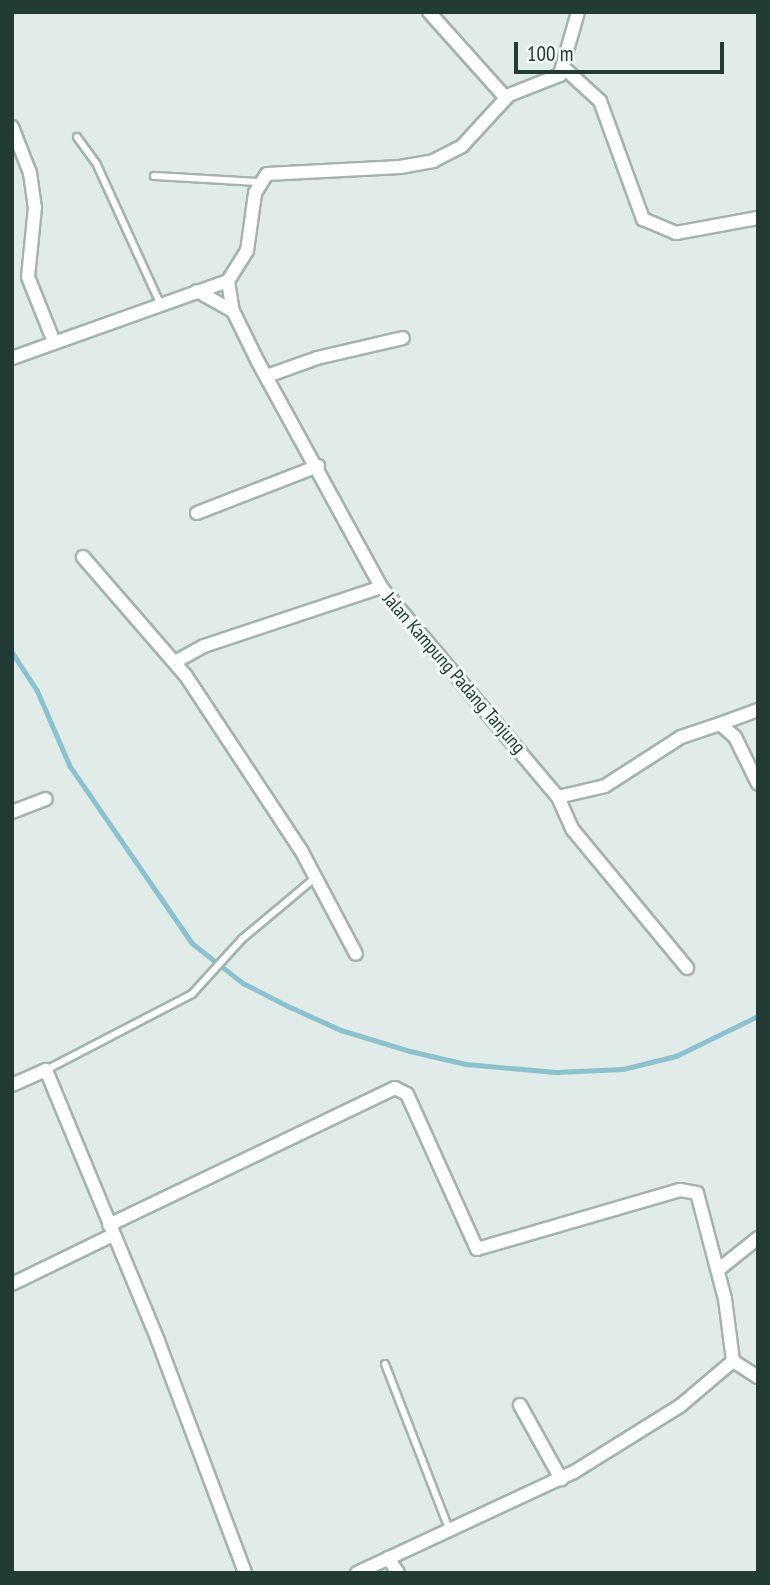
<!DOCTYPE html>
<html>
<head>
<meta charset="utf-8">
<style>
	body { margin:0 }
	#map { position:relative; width:770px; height:1585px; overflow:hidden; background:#e1ebe7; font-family:"PT Sans Narrow",sans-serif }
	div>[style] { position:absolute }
	.stream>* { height:4.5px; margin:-2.25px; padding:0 2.25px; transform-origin:2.25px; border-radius:2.25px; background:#8ac2cf }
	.roads { filter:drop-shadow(2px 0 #a4b3ae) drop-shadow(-2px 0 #a4b3ae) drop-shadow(0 2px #a4b3ae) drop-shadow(0 -2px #a4b3ae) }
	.lane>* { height:6px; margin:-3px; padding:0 3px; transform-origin:3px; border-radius:3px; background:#fff }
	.street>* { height:12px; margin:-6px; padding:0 6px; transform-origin:6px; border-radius:6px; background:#fff }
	span { translate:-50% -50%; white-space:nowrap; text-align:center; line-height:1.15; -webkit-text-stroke:6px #f1f8f5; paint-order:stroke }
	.street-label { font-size:19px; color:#223b35 }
	.frame { position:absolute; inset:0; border:14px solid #223b35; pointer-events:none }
	.scale { position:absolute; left:514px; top:42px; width:210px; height:32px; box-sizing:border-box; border:4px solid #223b35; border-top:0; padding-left:9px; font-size:21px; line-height:24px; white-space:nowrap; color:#223b35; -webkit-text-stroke:5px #f1f8f5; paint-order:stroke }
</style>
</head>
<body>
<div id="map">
	<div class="stream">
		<i style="left:12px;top:652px;width:45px;rotate:56.7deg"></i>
		<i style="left:37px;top:690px;width:83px;rotate:66.5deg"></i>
		<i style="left:70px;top:766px;width:215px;rotate:55.4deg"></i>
		<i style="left:192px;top:943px;width:65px;rotate:38.1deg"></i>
		<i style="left:243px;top:983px;width:51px;rotate:27.1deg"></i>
		<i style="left:288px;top:1006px;width:58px;rotate:24.4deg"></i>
		<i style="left:341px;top:1030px;width:72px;rotate:16.9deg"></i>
		<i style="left:410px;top:1051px;width:57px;rotate:13.1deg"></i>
		<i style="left:466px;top:1064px;width:90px;rotate:5.1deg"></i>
		<i style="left:556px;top:1072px;width:67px;rotate:-2.6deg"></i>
		<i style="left:623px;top:1069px;width:55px;rotate:-13.8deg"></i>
		<i style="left:676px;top:1056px;width:91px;rotate:-26deg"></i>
	</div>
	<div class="roads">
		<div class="lane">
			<i style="left:77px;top:137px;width:34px;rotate:54deg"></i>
			<i style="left:97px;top:165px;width:152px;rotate:65.5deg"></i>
			<i style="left:154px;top:176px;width:105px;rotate:3.3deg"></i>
			<i style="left:46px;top:1070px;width:165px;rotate:-27.5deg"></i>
			<i style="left:192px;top:994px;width:74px;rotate:-47.7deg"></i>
			<i style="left:242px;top:939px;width:95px;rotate:-39.9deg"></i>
			<i style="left:385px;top:1364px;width:177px;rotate:68.8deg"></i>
		</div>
		<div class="street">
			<i style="left:429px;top:12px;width:115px;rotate:48.2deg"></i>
			<i style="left:564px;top:68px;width:49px;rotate:42.5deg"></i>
			<i style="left:600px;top:101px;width:126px;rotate:70deg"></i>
			<i style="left:643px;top:219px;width:36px;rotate:23deg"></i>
			<i style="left:676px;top:233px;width:83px;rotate:-10.4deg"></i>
			<i style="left:12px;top:127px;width:49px;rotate:68.6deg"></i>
			<i style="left:30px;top:173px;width:34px;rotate:82deg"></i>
			<i style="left:35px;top:207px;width:70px;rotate:95.7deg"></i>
			<i style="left:28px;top:277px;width:70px;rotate:68.2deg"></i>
			<i style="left:228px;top:281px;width:30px;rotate:81deg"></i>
			<i style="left:233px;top:311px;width:57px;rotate:63.9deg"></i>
			<i style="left:258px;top:362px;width:256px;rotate:61.3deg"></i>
			<i style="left:381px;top:587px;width:275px;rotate:49.9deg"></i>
			<i style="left:558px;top:797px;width:48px;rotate:-13.2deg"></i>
			<i style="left:605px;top:786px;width:90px;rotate:-32.8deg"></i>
			<i style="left:681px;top:737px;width:41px;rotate:-18.4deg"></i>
			<i style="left:720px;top:724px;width:20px;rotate:41deg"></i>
			<i style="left:735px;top:737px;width:52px;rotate:63.9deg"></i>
			<i style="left:197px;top:291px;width:41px;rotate:29.1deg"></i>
			<i style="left:12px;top:358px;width:229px;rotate:-19.6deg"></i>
			<i style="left:228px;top:281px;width:36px;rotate:-58deg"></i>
			<i style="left:247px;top:251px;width:59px;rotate:-82.1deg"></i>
			<i style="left:255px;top:193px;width:22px;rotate:-58deg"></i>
			<i style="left:267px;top:174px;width:133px;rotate:-3deg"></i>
			<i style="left:400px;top:167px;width:34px;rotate:-10deg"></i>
			<i style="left:433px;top:161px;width:33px;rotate:-27deg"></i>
			<i style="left:462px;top:146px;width:69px;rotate:-47.3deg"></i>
			<i style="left:509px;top:95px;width:55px;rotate:-21.4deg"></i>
			<i style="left:560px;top:75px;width:66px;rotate:-74.1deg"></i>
			<i style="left:267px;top:376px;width:53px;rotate:-19.8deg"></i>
			<i style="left:317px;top:358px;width:88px;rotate:-13.1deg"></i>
			<i style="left:197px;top:513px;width:130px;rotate:-21.2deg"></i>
			<i style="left:83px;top:557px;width:157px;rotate:49.1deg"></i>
			<i style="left:186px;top:676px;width:211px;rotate:56.6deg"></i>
			<i style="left:302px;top:852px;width:115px;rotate:62.1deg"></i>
			<i style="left:175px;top:662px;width:33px;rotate:-29deg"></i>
			<i style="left:204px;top:646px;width:187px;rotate:-18.4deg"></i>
			<i style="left:720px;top:724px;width:40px;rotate:-20.2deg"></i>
			<i style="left:558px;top:797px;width:36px;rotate:66deg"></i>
			<i style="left:573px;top:830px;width:179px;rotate:50.4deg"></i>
			<i style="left:12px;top:812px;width:36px;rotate:-21deg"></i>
			<i style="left:12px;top:1085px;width:37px;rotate:-24deg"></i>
			<i style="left:46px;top:1070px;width:293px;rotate:67.5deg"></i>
			<i style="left:158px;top:1341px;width:248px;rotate:69.4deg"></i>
			<i style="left:109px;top:1225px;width:317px;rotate:-25.6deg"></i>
			<i style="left:395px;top:1088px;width:13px;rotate:27deg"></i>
			<i style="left:407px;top:1094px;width:170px;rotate:65.7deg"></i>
			<i style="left:477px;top:1249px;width:211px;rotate:-16.2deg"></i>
			<i style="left:680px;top:1190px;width:17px;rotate:10deg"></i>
			<i style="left:697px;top:1193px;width:110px;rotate:75.2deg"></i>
			<i style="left:725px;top:1299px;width:63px;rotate:82.6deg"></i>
			<i style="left:718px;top:1270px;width:51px;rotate:-38.7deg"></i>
			<i style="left:12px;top:1284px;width:112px;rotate:-25.9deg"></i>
			<i style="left:733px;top:1361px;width:30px;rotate:33deg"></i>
			<i style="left:520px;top:1405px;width:85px;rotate:61deg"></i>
			<i style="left:388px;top:1558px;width:18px;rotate:56deg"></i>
			<i style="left:357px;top:1573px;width:239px;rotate:-25deg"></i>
			<i style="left:574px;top:1472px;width:125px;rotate:-31.9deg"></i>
			<i style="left:680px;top:1406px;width:70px;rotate:-40.3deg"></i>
		</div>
	</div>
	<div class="street-label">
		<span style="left:454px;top:673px;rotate:49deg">Jalan Kampung Padang Tanjung</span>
	</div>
	<div class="frame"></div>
	<div class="scale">100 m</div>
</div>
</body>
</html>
